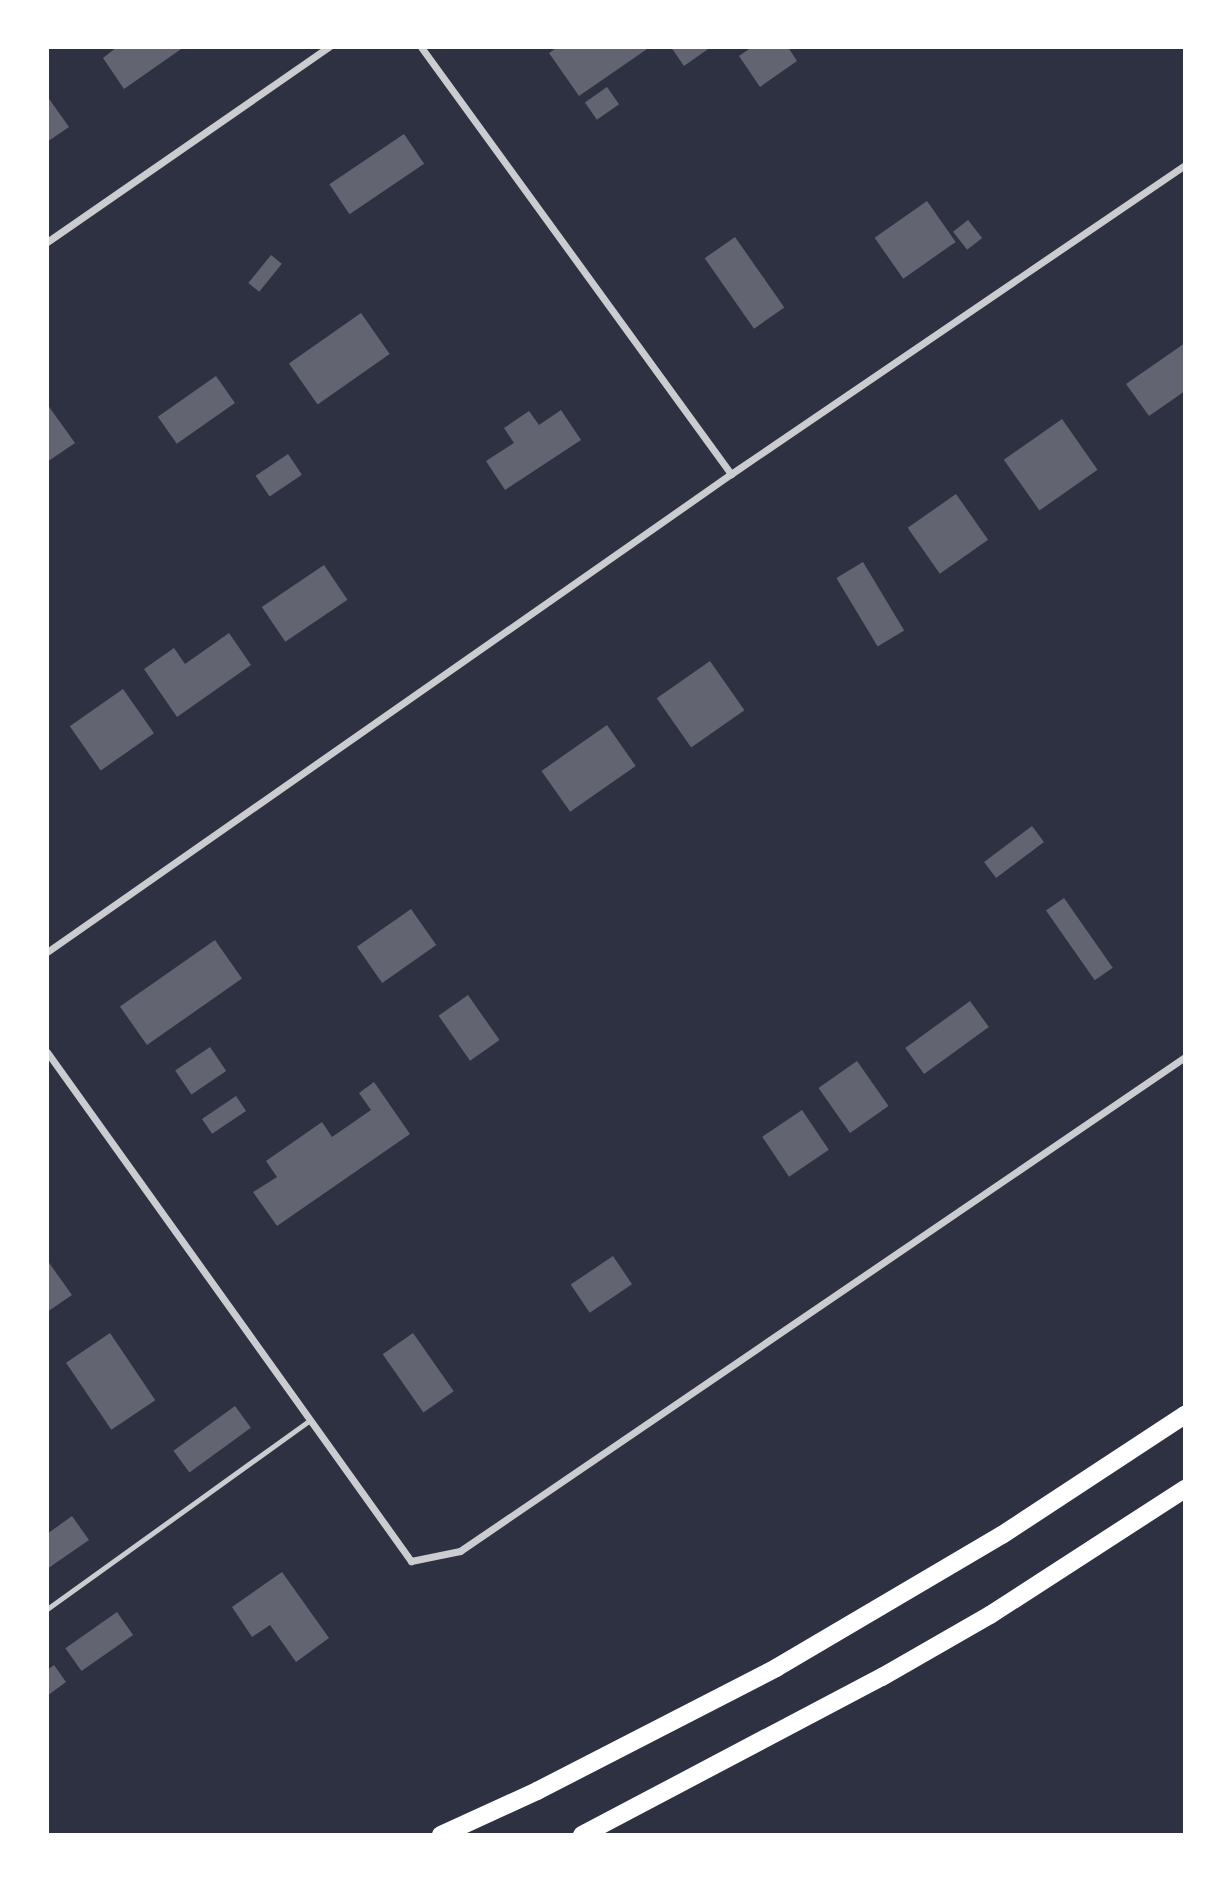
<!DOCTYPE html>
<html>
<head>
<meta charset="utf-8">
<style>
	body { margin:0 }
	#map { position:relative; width:1232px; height:1882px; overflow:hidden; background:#2d3142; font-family:"Fira Sans",sans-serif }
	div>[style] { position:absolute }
	.building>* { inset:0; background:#626471; transform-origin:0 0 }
	.service>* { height:5px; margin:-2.5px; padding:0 2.5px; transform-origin:2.5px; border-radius:2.5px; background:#caccd0 }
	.minor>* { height:7px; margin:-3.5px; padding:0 3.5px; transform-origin:3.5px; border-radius:3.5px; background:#caccd0 }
	.primary>* { height:18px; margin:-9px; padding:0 9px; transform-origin:9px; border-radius:9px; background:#fff }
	span { translate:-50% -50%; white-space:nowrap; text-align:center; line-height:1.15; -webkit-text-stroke:5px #fff; paint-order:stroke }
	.frame { position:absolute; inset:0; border:49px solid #fff; pointer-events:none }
</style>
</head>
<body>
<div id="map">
	<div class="building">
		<i style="clip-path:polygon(117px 47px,184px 47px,124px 89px,103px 58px)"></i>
		<i style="clip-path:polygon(558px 47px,650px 47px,579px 96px,549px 53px)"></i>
		<i style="clip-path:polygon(671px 47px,711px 47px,684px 66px)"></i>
		<i style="clip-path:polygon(752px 47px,788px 47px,797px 61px,760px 87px,739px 56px)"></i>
		<i style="left:607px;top:87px;width:21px;height:27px;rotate:55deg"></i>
		<i style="clip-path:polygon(47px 96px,69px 127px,47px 142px)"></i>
		<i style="left:404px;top:134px;width:36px;height:90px;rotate:56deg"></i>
		<i style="left:927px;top:201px;width:50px;height:64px;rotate:55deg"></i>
		<i style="left:968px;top:220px;width:23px;height:19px;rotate:52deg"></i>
		<i style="left:735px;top:237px;width:86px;height:37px;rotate:55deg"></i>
		<i style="left:271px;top:255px;width:14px;height:36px;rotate:39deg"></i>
		<i style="left:361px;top:313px;width:50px;height:88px;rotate:55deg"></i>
		<i style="clip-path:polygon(1185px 343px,1185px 391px,1149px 416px,1126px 384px)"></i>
		<i style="left:216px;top:376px;width:33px;height:71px;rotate:55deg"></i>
		<i style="clip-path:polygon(47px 404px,75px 443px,47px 462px)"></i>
		<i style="clip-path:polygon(561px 410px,581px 440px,505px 490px,486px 461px,514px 443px,504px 428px,529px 411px,539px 425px)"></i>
		<i style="left:1062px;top:419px;width:62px;height:71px;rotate:55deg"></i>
		<i style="left:288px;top:454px;width:25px;height:39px;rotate:56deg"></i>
		<i style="left:956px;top:494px;width:56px;height:59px;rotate:55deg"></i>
		<i style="left:863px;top:562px;width:80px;height:31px;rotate:59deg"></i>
		<i style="left:324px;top:565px;width:42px;height:75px;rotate:56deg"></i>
		<i style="clip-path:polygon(229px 633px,251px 665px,177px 717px,144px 669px,174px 648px,185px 664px)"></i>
		<i style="left:710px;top:661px;width:60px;height:65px;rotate:55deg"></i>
		<i style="left:123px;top:689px;width:54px;height:65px;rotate:55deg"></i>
		<i style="left:607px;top:725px;width:50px;height:80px;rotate:55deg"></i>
		<i style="left:1032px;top:826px;width:20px;height:60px;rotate:53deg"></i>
		<i style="left:1064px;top:898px;width:85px;height:22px;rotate:55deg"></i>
		<i style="left:411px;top:909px;width:44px;height:66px;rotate:55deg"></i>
		<i style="left:215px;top:940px;width:47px;height:116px;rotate:55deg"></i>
		<i style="left:468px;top:995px;width:55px;height:36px;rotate:55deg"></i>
		<i style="left:970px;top:1001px;width:32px;height:80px;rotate:54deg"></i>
		<i style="left:210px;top:1047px;width:29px;height:42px;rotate:56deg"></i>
		<i style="left:857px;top:1061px;width:55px;height:47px;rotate:55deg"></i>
		<i style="clip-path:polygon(374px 1082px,410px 1134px,277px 1226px,253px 1192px,277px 1177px,266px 1161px,322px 1122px,332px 1137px,371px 1110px,359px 1093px)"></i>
		<i style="left:236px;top:1096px;width:18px;height:41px;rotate:56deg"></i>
		<i style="left:802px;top:1110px;width:48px;height:48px;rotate:56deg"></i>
		<i style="left:613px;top:1256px;width:34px;height:51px;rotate:56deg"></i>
		<i style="clip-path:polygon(47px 1260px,72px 1295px,47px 1312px)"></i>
		<i style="left:110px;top:1333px;width:81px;height:53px;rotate:56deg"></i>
		<i style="left:413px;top:1333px;width:71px;height:37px;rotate:55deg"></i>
		<i style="left:235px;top:1406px;width:27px;height:76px;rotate:54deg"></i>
		<i style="clip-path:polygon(72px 1516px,89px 1540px,47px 1569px,47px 1534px)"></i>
		<i style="clip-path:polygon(282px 1572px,329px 1638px,296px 1662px,270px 1625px,252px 1637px,232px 1607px)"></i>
		<i style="left:117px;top:1612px;width:28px;height:63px;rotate:55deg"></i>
		<i style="clip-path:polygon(54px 1665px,66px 1682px,47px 1696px,47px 1670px)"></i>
	</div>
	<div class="service">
		<i style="left:47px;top:1609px;width:324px;rotate:-35.7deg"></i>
	</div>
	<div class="minor">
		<i style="left:421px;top:47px;width:528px;rotate:54.02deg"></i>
		<i style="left:47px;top:242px;width:343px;rotate:-34.7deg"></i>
		<i style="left:47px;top:952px;width:834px;rotate:-34.95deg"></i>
		<i style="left:731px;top:474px;width:549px;rotate:-34.24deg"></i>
		<i style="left:47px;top:1052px;width:626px;rotate:54.43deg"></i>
		<i style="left:411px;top:1561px;width:50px;rotate:-11.5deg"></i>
		<i style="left:460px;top:1551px;width:877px;rotate:-34.27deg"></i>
	</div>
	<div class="primary">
		<i style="left:441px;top:1835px;width:106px;rotate:-24.6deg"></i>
		<i style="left:537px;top:1791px;width:269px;rotate:-27.2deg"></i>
		<i style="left:776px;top:1668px;width:262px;rotate:-30.5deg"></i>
		<i style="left:1002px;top:1535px;width:219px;rotate:-33.3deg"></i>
		<i style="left:582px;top:1835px;width:339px;rotate:-27.8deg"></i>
		<i style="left:882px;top:1677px;width:125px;rotate:-29.9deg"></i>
		<i style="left:990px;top:1615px;width:232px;rotate:-32.9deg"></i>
	</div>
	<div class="frame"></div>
</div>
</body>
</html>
